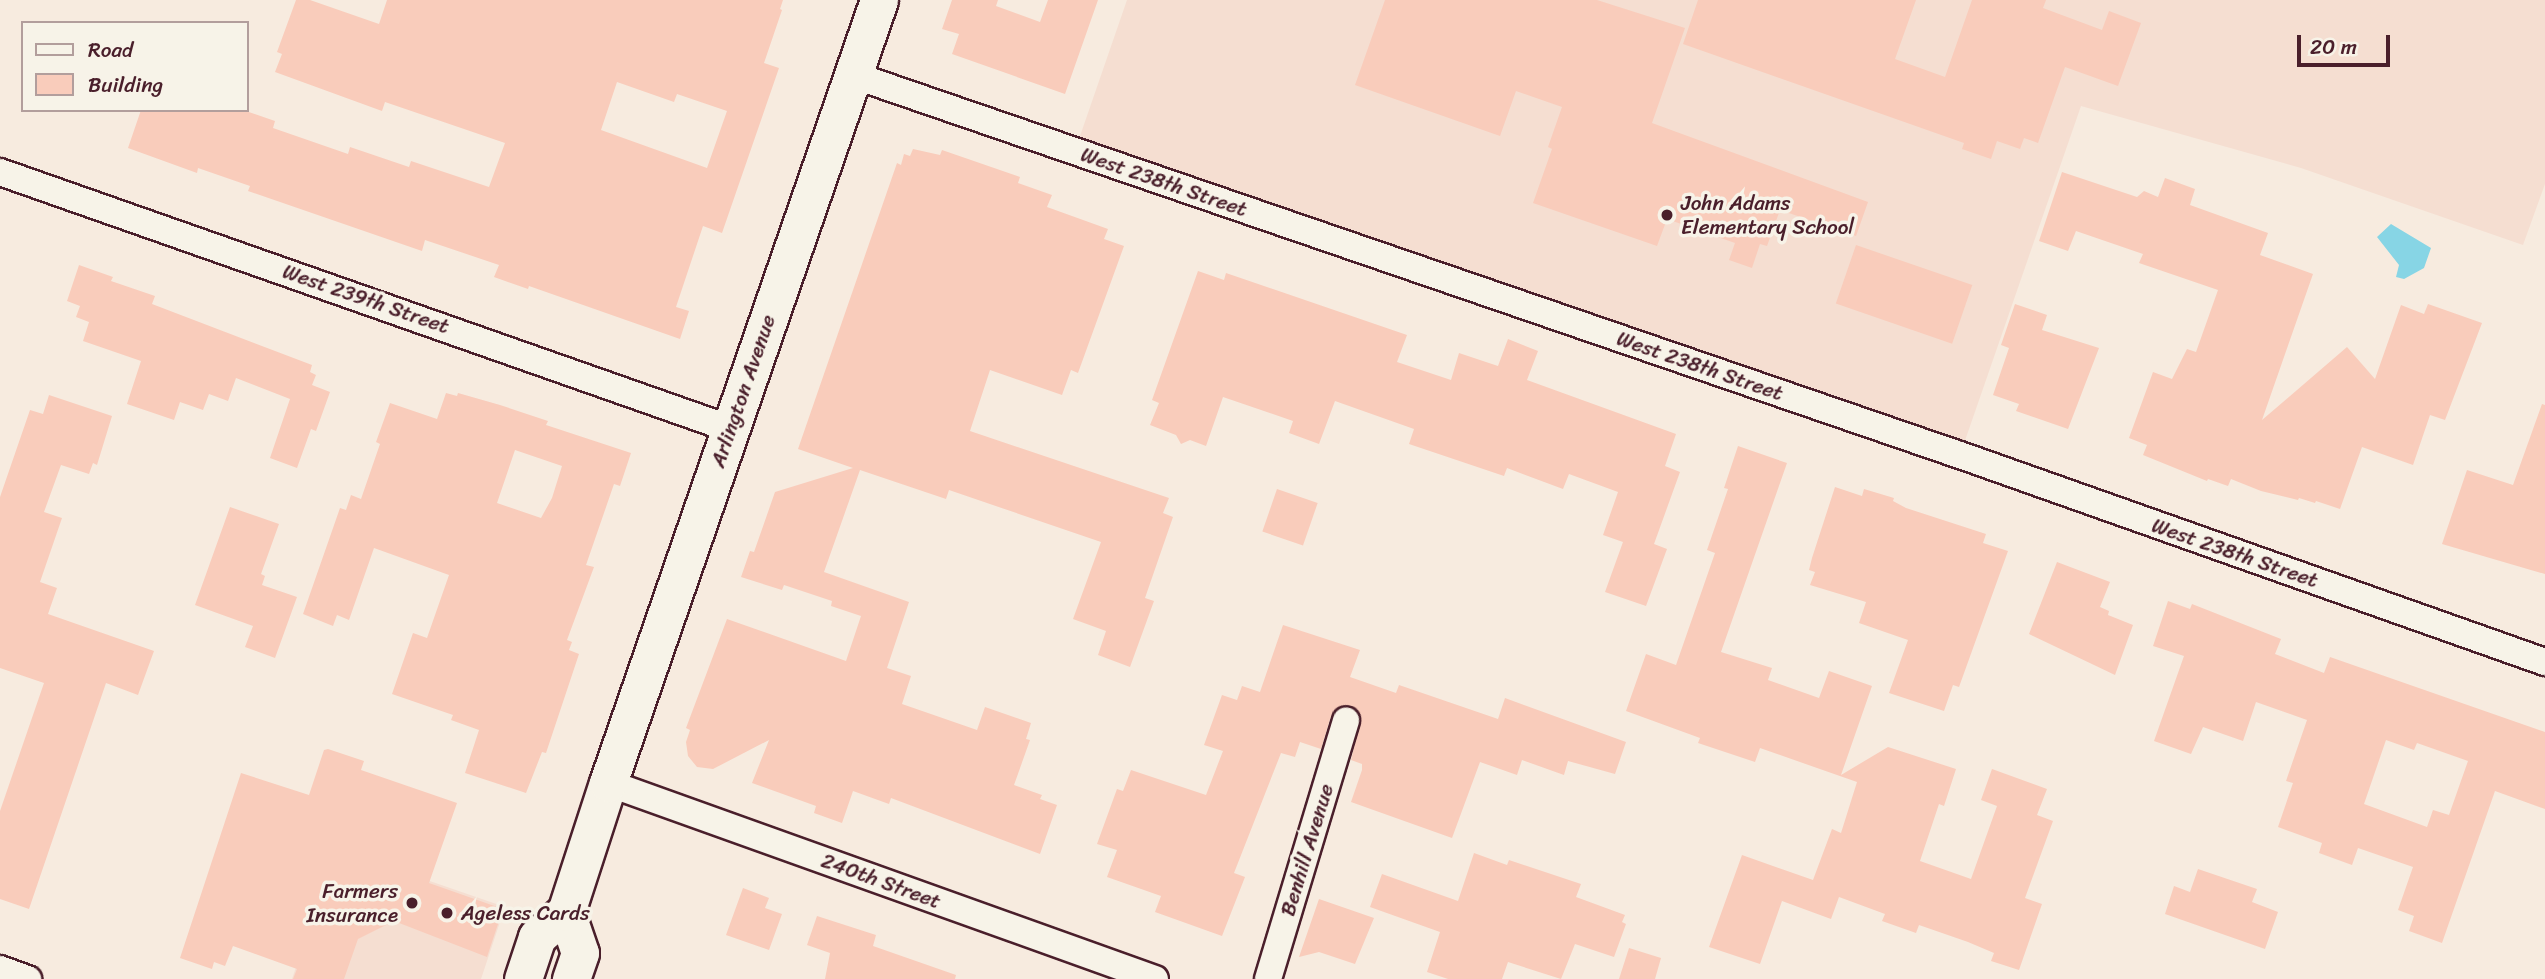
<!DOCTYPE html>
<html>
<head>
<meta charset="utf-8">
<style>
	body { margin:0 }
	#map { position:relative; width:2545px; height:979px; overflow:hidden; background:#f7ebdf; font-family:Sriracha,sans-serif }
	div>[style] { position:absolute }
	.built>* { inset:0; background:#f5ded1 }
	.water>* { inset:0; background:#87d5e5 }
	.building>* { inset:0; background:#f9ccbb; transform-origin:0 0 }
	.roads { filter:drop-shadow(2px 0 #4a1f2b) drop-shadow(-2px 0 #4a1f2b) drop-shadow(0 2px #4a1f2b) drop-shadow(0 -2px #4a1f2b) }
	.street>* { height:26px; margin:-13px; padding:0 13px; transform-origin:13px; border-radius:13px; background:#f7f3e8 }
	.secondary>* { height:37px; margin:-18.5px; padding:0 18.5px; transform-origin:18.5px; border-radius:18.5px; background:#f7f3e8 }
	.dots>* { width:19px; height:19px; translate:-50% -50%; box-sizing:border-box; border:4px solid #f7f3e8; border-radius:50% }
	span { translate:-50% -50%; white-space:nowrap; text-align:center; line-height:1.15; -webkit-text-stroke:7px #f7f3e8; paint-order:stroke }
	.street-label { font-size:21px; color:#4a1f2b }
	.poi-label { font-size:21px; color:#4a1f2b }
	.left { translate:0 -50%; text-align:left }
	.right { translate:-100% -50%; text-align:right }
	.legend { position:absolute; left:21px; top:21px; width:228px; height:91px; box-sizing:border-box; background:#f7f3e8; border:2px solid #b29e9c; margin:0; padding:9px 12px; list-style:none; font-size:21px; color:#4a1f2b }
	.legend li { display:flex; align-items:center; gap:14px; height:35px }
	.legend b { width:35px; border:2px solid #b29e9c }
	.scale { position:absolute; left:2297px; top:35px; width:93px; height:32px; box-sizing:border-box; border:4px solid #4a1f2b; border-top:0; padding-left:9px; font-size:21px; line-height:24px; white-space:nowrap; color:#4a1f2b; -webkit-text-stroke:5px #f7f3e8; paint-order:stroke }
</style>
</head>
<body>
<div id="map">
	<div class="built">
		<i style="clip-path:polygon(1127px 0,2545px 0,2545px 184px,2523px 245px,2301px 168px,2081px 106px,1960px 455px,1079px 139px)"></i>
		<i style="clip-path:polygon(337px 849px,505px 907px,481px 979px,292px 979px)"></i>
	</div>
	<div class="water">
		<i style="clip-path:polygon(2391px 224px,2431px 248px,2424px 268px,2404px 279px,2396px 277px,2399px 265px,2377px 237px)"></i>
	</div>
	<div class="building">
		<i style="clip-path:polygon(evenodd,296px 0,310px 0,379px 24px,387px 0,783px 0,780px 9px,782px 10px,764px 63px,779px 68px,722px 233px,703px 226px,676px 307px,689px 311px,680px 339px,529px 286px,528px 289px,494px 277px,499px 265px,425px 240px,422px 251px,248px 191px,250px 186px,198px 168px,197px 173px,128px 148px,141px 110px,243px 110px,275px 121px,273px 128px,348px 154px,350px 147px,409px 167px,411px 161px,489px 187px,505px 143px,385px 102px,382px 111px,275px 72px,282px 54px,277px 52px,296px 0,617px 82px,674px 102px,677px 94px,727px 111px,707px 168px,601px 130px,617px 82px)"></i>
		<i style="clip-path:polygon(952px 0,998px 0,996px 6px,1040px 22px,1048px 0,1098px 0,1065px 94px,952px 54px,959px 34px,942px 29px)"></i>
		<i style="clip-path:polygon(1385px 0,1597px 0,1685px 28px,1652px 123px,1868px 202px,1856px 236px,1780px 210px,1767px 246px,1760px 244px,1752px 268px,1729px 260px,1735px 243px,1667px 219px,1657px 246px,1533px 203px,1552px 149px,1548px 147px,1562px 107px,1516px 91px,1500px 136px,1355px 85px)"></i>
		<i style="clip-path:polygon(1698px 0,1916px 0,1895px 59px,1945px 77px,1972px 0,2046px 0,2043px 8px,2102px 30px,2109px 11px,2141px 23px,2118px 86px,2065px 67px,2038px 143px,2024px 138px,2020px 149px,1997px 141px,1991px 159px,1962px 149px,1964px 143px,1683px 44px)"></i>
		<i style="clip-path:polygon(913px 149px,940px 155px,942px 150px,1020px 177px,1018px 183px,1052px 195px,1047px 207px,1108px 229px,1104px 239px,1124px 246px,1078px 373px,1071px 370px,1062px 395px,990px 370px,970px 431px,1169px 498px,1163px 513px,1173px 517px,1145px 598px,1154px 601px,1130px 667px,1098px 655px,1106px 631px,1073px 619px,1101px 542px,949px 490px,946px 499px,860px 470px,824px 572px,909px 602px,887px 668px,911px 676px,902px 704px,977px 730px,985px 707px,1031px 723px,1026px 739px,1030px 740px,1014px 785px,1042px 795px,1040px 799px,1057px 805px,1040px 854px,891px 798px,889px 804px,853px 791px,842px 823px,814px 813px,816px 806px,752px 783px,769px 740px,713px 769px,697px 767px,688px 756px,686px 742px,690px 730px,686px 728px,727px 619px,846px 661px,861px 616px,831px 606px,832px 601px,784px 585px,782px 590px,741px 577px,750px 551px,754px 552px,775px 492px,853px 468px,798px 449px,897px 163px,901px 165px,904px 154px,910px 156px)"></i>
		<i style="clip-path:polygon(2062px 172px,2137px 197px,2144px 191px,2158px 197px,2165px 178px,2195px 189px,2190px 205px,2268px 233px,2260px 255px,2313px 274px,2262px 420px,2347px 347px,2375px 379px,2401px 305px,2424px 314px,2428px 304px,2482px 323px,2445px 420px,2430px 415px,2413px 465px,2362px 447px,2340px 509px,2316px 501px,2315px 503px,2299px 498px,2298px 500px,2261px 491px,2231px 479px,2228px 486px,2208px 479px,2207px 481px,2143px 455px,2147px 445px,2129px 438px,2153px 372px,2172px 379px,2187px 349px,2196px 352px,2218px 290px,2139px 263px,2143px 254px,2076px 231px,2068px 251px,2039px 241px)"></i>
		<i style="left:1856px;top:245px;width:123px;height:62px;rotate:19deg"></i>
		<i style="clip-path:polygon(79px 265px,113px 277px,111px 281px,155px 296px,152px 304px,312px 365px,310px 372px,316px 375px,312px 385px,330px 392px,316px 431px,311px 429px,297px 468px,270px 458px,290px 399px,236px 378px,228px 401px,209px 394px,203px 410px,180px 402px,174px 420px,127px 404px,141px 361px,83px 341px,89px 322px,76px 317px,80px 306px,67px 301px)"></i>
		<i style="clip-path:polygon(1198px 271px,1224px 280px,1226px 273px,1407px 335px,1397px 362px,1451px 380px,1459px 353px,1498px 366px,1508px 339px,1538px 351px,1527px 380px,1676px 434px,1665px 466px,1680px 472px,1654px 544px,1667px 549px,1646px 606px,1605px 592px,1623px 542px,1603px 535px,1618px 492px,1569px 474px,1563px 489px,1507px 468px,1504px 476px,1409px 444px,1414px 429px,1335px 401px,1319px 444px,1289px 433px,1293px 421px,1223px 397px,1206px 446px,1190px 440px,1181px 444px,1176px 435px,1150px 425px,1159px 403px,1152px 400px)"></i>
		<i style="clip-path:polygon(2015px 304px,2047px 315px,2042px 330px,2099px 348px,2068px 429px,2016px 411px,2019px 404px,1993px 395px,2009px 348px,2001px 345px)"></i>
		<i style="clip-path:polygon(evenodd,446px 393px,457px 396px,458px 393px,500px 405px,548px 421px,546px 425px,631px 453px,620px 486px,614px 484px,586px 565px,594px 567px,567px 640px,572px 642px,569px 650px,579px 654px,546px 753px,542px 752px,526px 793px,465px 773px,479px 730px,451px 720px,453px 715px,392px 694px,413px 633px,427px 638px,449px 575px,374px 548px,349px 620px,337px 615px,333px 626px,303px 614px,340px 508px,346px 510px,351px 495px,361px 499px,380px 444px,376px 442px,390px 403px,437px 419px,446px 393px,515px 450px,562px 466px,552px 498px,541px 518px,497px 503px,515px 450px)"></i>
		<i style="clip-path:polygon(49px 395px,112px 416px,97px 465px,93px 463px,89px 474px,61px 465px,44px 512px,62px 518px,40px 582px,57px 588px,48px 614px,154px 651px,138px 695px,106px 683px,29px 909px,0 899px,0 811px,44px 683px,0 668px,0 497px,30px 410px,43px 414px)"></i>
		<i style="clip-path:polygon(2542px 404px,2545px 405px,2545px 574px,2442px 544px,2467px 470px,2513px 485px)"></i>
		<i style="clip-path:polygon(1738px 446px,1787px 463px,1721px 652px,1772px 668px,1768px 680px,1819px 698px,1829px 671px,1872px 686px,1841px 775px,1888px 747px,1956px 769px,1944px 806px,1939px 804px,1920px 861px,1971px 879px,1997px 806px,1981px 800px,1992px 769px,2047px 789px,2037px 815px,2053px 821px,2025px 898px,2042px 904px,2019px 970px,1991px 961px,1994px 953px,1968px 942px,1919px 925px,1916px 933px,1882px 921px,1885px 914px,1839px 897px,1831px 919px,1782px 901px,1760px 964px,1709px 947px,1742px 855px,1813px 880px,1832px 829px,1841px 833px,1857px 782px,1760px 748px,1755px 762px,1698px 743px,1700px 738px,1626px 711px,1646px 654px,1676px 665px,1715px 553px,1707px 550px,1728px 489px,1724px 488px)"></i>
		<i style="clip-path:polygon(1835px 487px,1862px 496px,1864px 489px,1894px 498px,1893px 501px,1906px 508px,1986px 534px,1983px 543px,2008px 551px,1959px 687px,1953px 685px,1944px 711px,1889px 693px,1908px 640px,1859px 623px,1866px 602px,1810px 585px,1815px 572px,1809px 570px,1812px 558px)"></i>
		<i style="left:1277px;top:489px;width:43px;height:45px;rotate:19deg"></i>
		<i style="clip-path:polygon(230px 507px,279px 524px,261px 574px,265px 576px,262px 585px,297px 597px,275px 658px,245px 647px,253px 626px,195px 605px)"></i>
		<i style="clip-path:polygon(2057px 562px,2110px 582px,2100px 607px,2109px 611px,2108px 615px,2133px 625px,2115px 675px,2029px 634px)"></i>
		<i style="clip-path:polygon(evenodd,2168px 601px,2190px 609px,2192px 604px,2281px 639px,2275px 654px,2324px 673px,2330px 657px,2545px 732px,2545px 809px,2495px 791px,2442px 943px,2409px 931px,2414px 916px,2398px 910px,2413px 867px,2358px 848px,2352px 865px,2319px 853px,2322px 843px,2278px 827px,2293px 783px,2286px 781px,2307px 720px,2256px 702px,2243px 741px,2203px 727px,2191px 754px,2154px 741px,2184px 656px,2153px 646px,2168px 601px,2386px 740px,2414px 750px,2417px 743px,2468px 761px,2449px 815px,2433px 810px,2427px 827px,2364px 804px,2386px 740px)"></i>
		<i style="clip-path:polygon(1283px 625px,1360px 650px,1350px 677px,1396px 693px,1399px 685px,1498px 719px,1505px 698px,1626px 742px,1615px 774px,1568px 761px,1564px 775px,1522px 760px,1517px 775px,1480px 762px,1452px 838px,1351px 802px,1362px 770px,1362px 764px,1351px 760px,1361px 718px,1357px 710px,1342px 706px,1331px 716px,1321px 749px,1300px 742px,1295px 757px,1281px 753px,1234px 873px,1245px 877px,1222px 936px,1155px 912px,1161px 896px,1107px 877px,1117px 850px,1097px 844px,1117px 789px,1123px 791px,1131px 770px,1206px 795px,1223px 751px,1204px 745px,1222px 695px,1237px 700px,1242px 686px,1260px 692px)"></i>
		<i style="clip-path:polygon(328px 749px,364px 761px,361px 770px,457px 803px,429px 883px,503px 909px,487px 957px,394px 921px,358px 939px,344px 979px,293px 979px,297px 969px,233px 946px,225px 966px,214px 962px,212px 969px,180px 958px,241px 773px,309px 795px,324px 750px)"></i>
		<i style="clip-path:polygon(1474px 853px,1507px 865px,1509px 860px,1581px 884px,1576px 897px,1625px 915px,1622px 922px,1626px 924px,1614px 957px,1575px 944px,1561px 979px,1508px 962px,1502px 979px,1448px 979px,1427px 972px,1440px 932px,1370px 907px,1382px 874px,1458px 901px)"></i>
		<i style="clip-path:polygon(2198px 869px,2257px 889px,2252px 902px,2278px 912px,2265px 949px,2165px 914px,2174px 886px,2190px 892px)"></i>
		<i style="clip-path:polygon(743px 888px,769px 898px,765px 908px,782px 914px,769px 950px,726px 935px)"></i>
		<i style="clip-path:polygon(1319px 899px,1374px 918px,1355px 964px,1319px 952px,1299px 957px)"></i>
		<i style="clip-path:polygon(817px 916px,876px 935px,873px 946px,956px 975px,955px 979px,825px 979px,830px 953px,807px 945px)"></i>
		<i style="clip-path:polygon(1629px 948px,1661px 958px,1655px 979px,1619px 979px)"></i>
	</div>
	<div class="roads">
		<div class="street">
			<i style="left:853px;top:75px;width:1170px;rotate:18.95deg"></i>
			<i style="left:1960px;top:455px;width:621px;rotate:19.49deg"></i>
			<i style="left:0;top:172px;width:775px;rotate:19.37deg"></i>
			<i style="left:608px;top:783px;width:581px;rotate:19.71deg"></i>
			<i style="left:0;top:969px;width:30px;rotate:20deg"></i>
			<i style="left:1268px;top:979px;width:270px;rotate:-73.2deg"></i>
		</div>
		<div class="secondary">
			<i style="left:566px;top:912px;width:43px;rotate:71.1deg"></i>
			<i style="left:580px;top:953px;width:28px;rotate:109deg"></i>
			<i style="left:523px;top:979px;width:44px;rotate:-71.6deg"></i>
			<i style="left:537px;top:937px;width:38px;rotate:-41deg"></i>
			<i style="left:566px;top:912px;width:136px;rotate:-72deg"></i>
			<i style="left:608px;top:783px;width:829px;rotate:-70.91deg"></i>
		</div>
	</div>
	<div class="dots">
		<i style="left:1667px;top:215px;background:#4a1f2b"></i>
		<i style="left:412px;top:903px;background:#4a1f2b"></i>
		<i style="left:447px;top:913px;background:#4a1f2b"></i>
	</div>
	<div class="street-label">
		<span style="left:1164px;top:182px;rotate:19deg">West 238th Street</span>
		<span style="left:366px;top:299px;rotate:19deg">West 239th Street</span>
		<span style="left:1700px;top:366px;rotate:19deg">West 238th Street</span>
		<span style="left:743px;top:391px;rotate:-71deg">Arlington Avenue</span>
		<span style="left:2235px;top:553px;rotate:19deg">West 238th Street</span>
		<span style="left:1307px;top:850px;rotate:-73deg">Benhill Avenue</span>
		<span style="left:881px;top:881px;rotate:20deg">240th Street</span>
	</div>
	<div class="poi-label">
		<span class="left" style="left:1681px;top:215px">John Adams<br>Elementary School</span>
		<span class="right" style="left:398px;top:903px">Farmers<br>Insurance</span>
		<span class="left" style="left:461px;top:913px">Ageless Cards</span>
	</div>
	<ul class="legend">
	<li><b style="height:9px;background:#f7f3e8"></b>Road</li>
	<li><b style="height:19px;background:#f9ccbb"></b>Building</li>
	</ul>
	<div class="scale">20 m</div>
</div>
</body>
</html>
